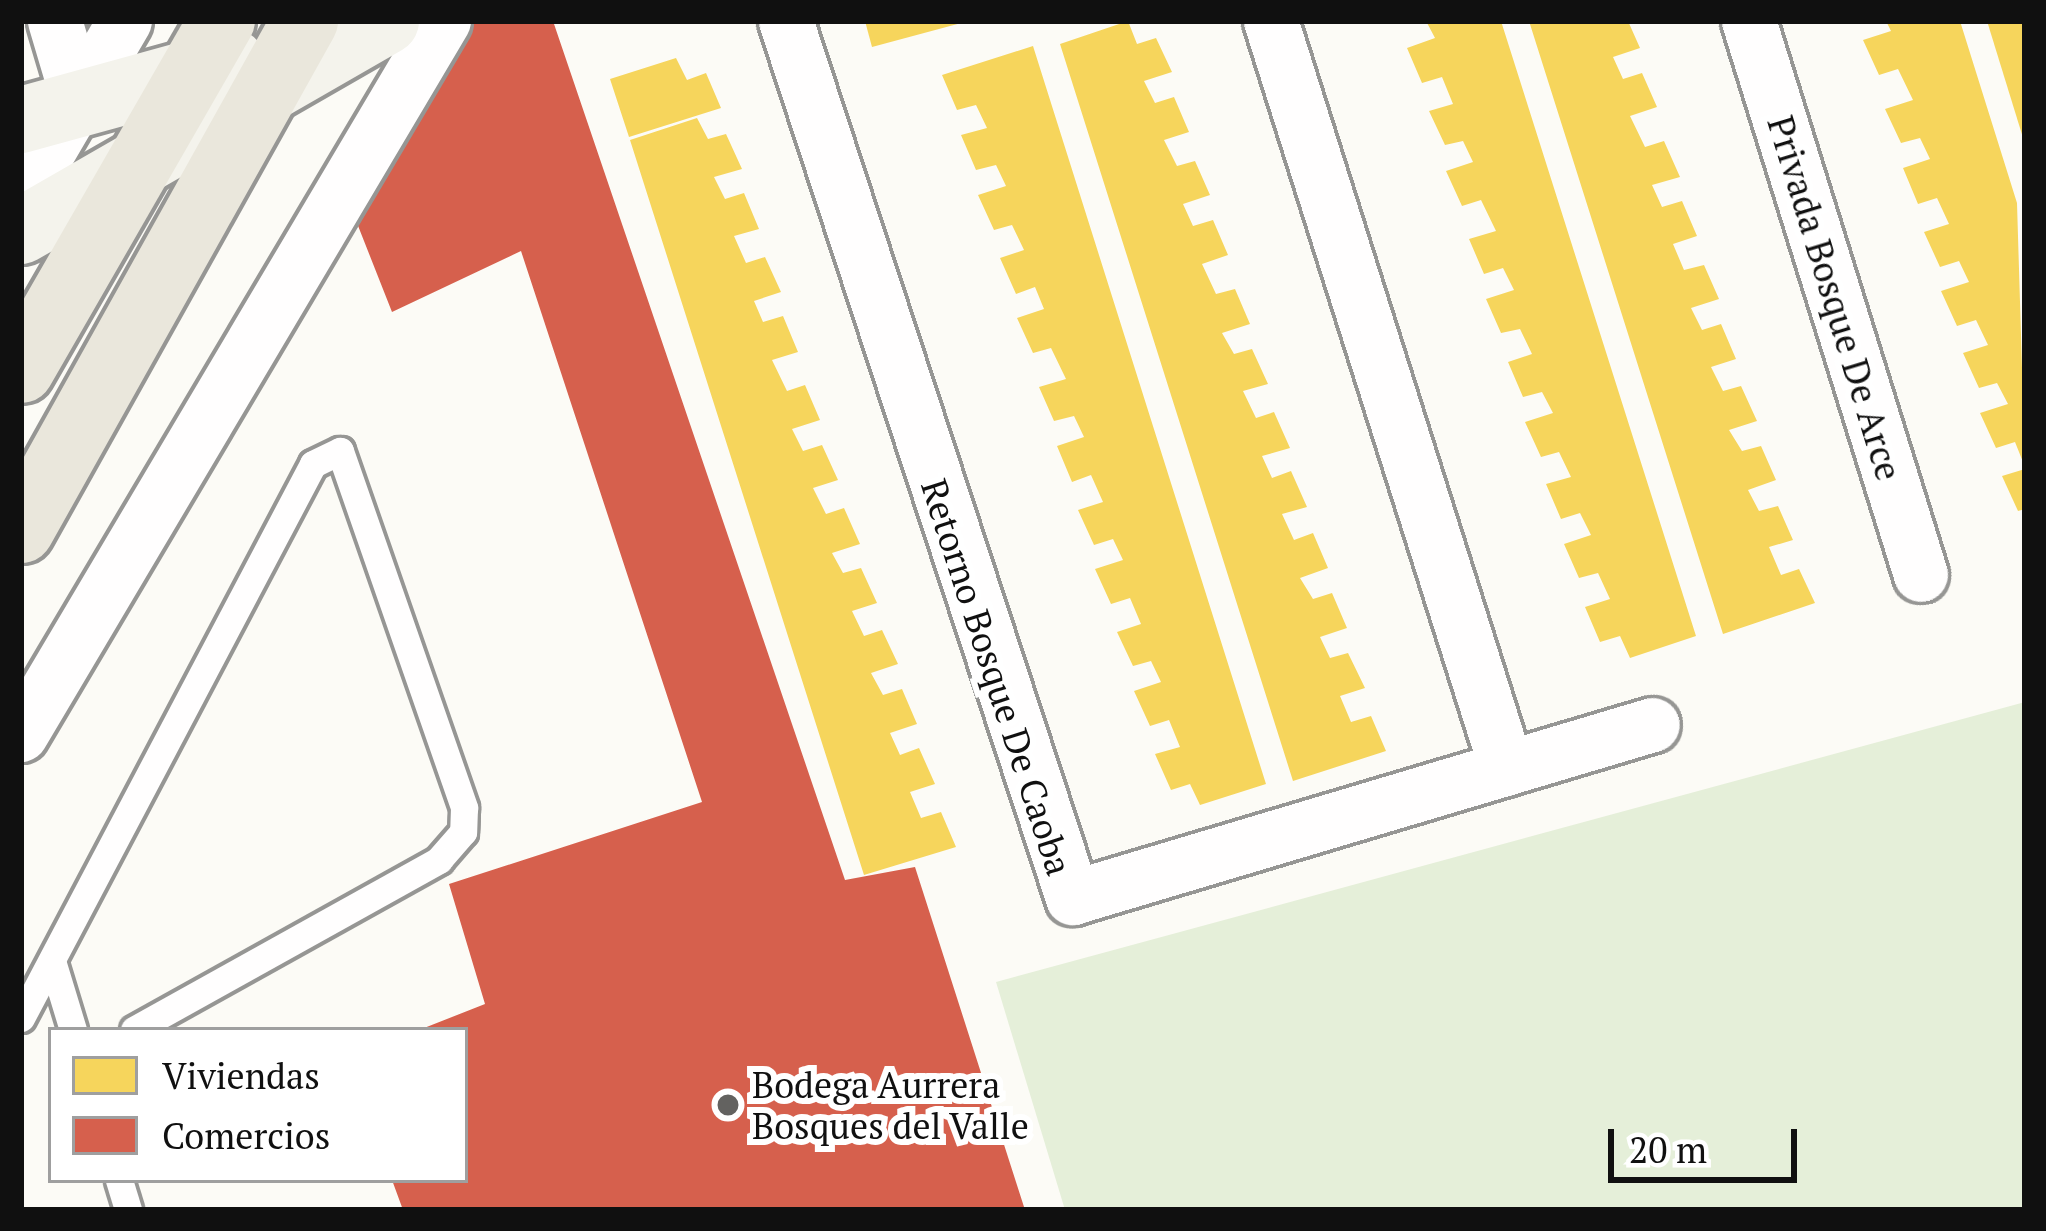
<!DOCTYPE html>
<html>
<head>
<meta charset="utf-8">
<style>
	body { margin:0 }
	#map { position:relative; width:2046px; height:1231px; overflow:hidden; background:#fcfbf6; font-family:"PT Serif",serif }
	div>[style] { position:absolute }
	.green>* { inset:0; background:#e5efd9 }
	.homes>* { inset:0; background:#f6d55c }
	.shops>* { inset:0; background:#d6604d }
	.roads { filter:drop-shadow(3px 0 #969694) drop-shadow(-3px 0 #969694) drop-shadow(0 3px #969694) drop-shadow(0 -3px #969694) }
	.lane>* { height:27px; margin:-13.5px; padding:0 13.5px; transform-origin:13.5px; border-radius:13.5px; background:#fffefe }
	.street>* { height:54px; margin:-27px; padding:0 27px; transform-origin:27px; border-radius:27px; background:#fffefe }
	.secondary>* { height:66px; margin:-33px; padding:0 33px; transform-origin:33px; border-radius:33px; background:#f4f3ec }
	.primary>* { height:66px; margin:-33px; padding:0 33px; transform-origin:33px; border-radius:33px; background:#eae7dc }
	.dots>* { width:33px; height:33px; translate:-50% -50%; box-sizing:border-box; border:6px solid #fff; border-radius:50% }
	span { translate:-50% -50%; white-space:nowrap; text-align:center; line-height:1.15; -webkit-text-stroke:12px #fff; paint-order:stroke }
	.street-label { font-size:36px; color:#101010 }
	.poi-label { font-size:36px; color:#101010 }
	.left { translate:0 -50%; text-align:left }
	.frame { position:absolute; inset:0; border:24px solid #101010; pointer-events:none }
	.legend { position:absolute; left:48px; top:1027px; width:420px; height:156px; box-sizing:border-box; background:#fff; border:3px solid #9f9f9f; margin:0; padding:15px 21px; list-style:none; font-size:36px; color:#101010 }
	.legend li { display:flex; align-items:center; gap:24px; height:60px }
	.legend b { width:60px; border:3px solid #9f9f9f }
	.scale { position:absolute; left:1608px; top:1129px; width:189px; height:54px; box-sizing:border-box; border:6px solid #101010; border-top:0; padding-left:15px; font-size:36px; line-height:42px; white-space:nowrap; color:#101010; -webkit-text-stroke:9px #fff; paint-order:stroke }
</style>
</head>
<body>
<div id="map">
	<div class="green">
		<i style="clip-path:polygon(2025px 702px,2025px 1210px,1065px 1210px,996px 982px)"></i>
	</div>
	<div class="homes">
		<i style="clip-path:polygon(865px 21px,965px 21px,965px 22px,872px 47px)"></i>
		<i style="clip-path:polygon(1128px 21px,1137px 44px,1156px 38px,1172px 72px,1144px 81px,1155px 103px,1174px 97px,1189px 132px,1164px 140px,1177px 166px,1195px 161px,1210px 195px,1183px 204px,1193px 226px,1213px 220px,1228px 255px,1202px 264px,1216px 294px,1235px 289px,1250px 324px,1222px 333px,1234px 354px,1252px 349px,1268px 384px,1243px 391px,1256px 418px,1274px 412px,1290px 448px,1262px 456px,1272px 478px,1291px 471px,1307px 507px,1282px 514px,1294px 540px,1313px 533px,1328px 568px,1300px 578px,1313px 599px,1332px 593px,1347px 628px,1320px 637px,1330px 658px,1348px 653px,1365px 688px,1340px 696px,1351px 722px,1371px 716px,1386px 751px,1293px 781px,1060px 44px)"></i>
		<i style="clip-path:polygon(1426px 21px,1501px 21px,1696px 636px,1630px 658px,1620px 636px,1600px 642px,1585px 607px,1610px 599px,1598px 573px,1579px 578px,1564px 544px,1591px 535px,1580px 513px,1561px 519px,1546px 484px,1571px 477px,1559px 452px,1541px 457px,1525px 422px,1553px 413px,1542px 392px,1523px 397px,1508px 362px,1532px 354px,1520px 329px,1501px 333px,1486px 299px,1514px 290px,1503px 268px,1484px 274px,1469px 239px,1496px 231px,1481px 200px,1462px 206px,1446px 171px,1473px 162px,1463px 141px,1445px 145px,1429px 111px,1453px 104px,1442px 77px,1422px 83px,1407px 48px,1435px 38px)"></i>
		<i style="clip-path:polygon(1529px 21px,1628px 21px,1640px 48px,1613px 57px,1623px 79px,1642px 73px,1657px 107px,1630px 116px,1645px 147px,1664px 141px,1680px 177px,1652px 185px,1662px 207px,1682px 201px,1697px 236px,1673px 244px,1684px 270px,1704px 265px,1719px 299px,1691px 308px,1702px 330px,1721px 324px,1736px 359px,1711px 367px,1723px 391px,1741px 386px,1757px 421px,1729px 430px,1742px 451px,1761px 446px,1776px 480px,1748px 490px,1759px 511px,1778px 506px,1793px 540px,1769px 547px,1781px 575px,1799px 569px,1815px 603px,1723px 634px)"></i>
		<i style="clip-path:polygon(1886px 21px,1960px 21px,2017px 203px,2025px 467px,2015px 442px,1996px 448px,1980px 413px,2008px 404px,1997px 383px,1979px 388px,1963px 353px,1988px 345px,1976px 320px,1957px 326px,1941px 291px,1969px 282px,1959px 261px,1940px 267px,1924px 232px,1949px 224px,1937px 198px,1918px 204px,1903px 168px,1930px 159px,1920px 138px,1901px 143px,1885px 109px,1913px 100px,1898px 69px,1879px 75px,1863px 40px,1891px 31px)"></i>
		<i style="clip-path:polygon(1987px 21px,2025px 21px,2025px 141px,2024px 141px)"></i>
		<i style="clip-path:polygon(1033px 46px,1266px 784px,1200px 805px,1190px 784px,1171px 790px,1155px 754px,1180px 747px,1169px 720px,1150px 726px,1134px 691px,1161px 682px,1151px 661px,1133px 666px,1117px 632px,1141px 624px,1130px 598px,1111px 604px,1095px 569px,1123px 560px,1113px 539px,1094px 545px,1078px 510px,1103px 502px,1091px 475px,1072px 482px,1057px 446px,1084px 437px,1074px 416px,1054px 421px,1039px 387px,1066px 379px,1051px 348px,1033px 353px,1017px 318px,1044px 309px,1035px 287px,1016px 294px,1000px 258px,1024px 250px,1012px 225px,994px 230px,978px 195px,1006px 186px,996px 165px,976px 170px,961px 135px,987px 128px,976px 105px,957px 110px,942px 75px)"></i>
		<i style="clip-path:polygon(676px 58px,687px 80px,706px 73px,721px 108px,629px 137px,610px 79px)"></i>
		<i style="clip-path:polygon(697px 118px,708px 139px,726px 134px,742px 169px,714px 177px,725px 199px,744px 193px,759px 229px,734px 236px,746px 263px,765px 257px,781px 292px,754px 301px,763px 322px,783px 316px,798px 352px,772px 360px,787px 391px,805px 385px,820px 420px,792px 429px,803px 451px,822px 445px,838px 480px,813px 488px,826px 514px,844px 508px,860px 544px,832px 553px,843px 573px,861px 568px,877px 603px,852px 611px,864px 636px,882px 630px,898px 664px,871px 673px,883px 695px,902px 689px,917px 724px,890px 733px,900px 755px,919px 748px,935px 784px,910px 792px,921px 818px,941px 812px,956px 847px,864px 875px,630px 140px)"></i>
		<i style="clip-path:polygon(2025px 469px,2025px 509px,2018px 511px,2002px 476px)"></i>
	</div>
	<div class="shops">
		<i style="clip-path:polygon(468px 21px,553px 21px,845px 880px,915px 867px,1025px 1210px,403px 1210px,392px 1180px,465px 1180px,465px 1030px,419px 1030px,485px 1004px,449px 884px,702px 802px,521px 251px,392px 312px,351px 208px)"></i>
	</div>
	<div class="roads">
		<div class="lane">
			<i style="left:53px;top:964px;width:69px;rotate:73.1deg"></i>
			<i style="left:21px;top:1018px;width:626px;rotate:-62.21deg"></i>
			<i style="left:313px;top:464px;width:30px;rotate:-26deg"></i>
			<i style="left:340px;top:451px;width:378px;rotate:70.8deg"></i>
			<i style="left:464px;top:808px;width:24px;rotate:92deg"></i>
			<i style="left:463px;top:832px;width:37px;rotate:131deg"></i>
			<i style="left:439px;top:860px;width:349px;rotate:150.9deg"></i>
			<i style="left:119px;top:1180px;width:31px;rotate:73deg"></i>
		</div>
		<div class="street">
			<i style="left:55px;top:21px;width:84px;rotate:73.5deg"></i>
			<i style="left:786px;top:21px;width:923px;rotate:71.88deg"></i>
			<i style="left:1073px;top:898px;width:605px;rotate:-16.61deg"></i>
			<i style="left:1271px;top:21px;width:784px;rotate:72.49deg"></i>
			<i style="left:1749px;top:21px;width:580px;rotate:72.75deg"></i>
			<i style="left:21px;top:199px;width:206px;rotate:-59.7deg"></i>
			<i style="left:21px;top:735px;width:830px;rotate:-59.36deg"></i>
		</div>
		<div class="secondary">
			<i style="left:21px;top:120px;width:219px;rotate:-15.4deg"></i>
			<i style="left:21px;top:231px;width:421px;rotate:-29.9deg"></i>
		</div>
		<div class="primary">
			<i style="left:21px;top:370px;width:403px;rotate:-60.1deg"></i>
			<i style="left:21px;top:530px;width:583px;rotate:-60.84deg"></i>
		</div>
	</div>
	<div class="dots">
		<i style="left:728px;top:1105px;background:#636260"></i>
	</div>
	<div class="street-label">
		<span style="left:1835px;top:298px;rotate:73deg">Privada Bosque De Arce</span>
		<span style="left:997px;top:677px;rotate:72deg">Retorno Bosque De Caoba</span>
	</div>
	<div class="poi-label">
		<span class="left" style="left:752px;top:1105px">Bodega Aurrera<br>Bosques del Valle</span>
	</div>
	<div class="frame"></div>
	<ul class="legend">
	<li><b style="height:33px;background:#f6d55c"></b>Viviendas</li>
	<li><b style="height:33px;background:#d6604d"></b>Comercios</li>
	</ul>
	<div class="scale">20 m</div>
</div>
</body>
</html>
